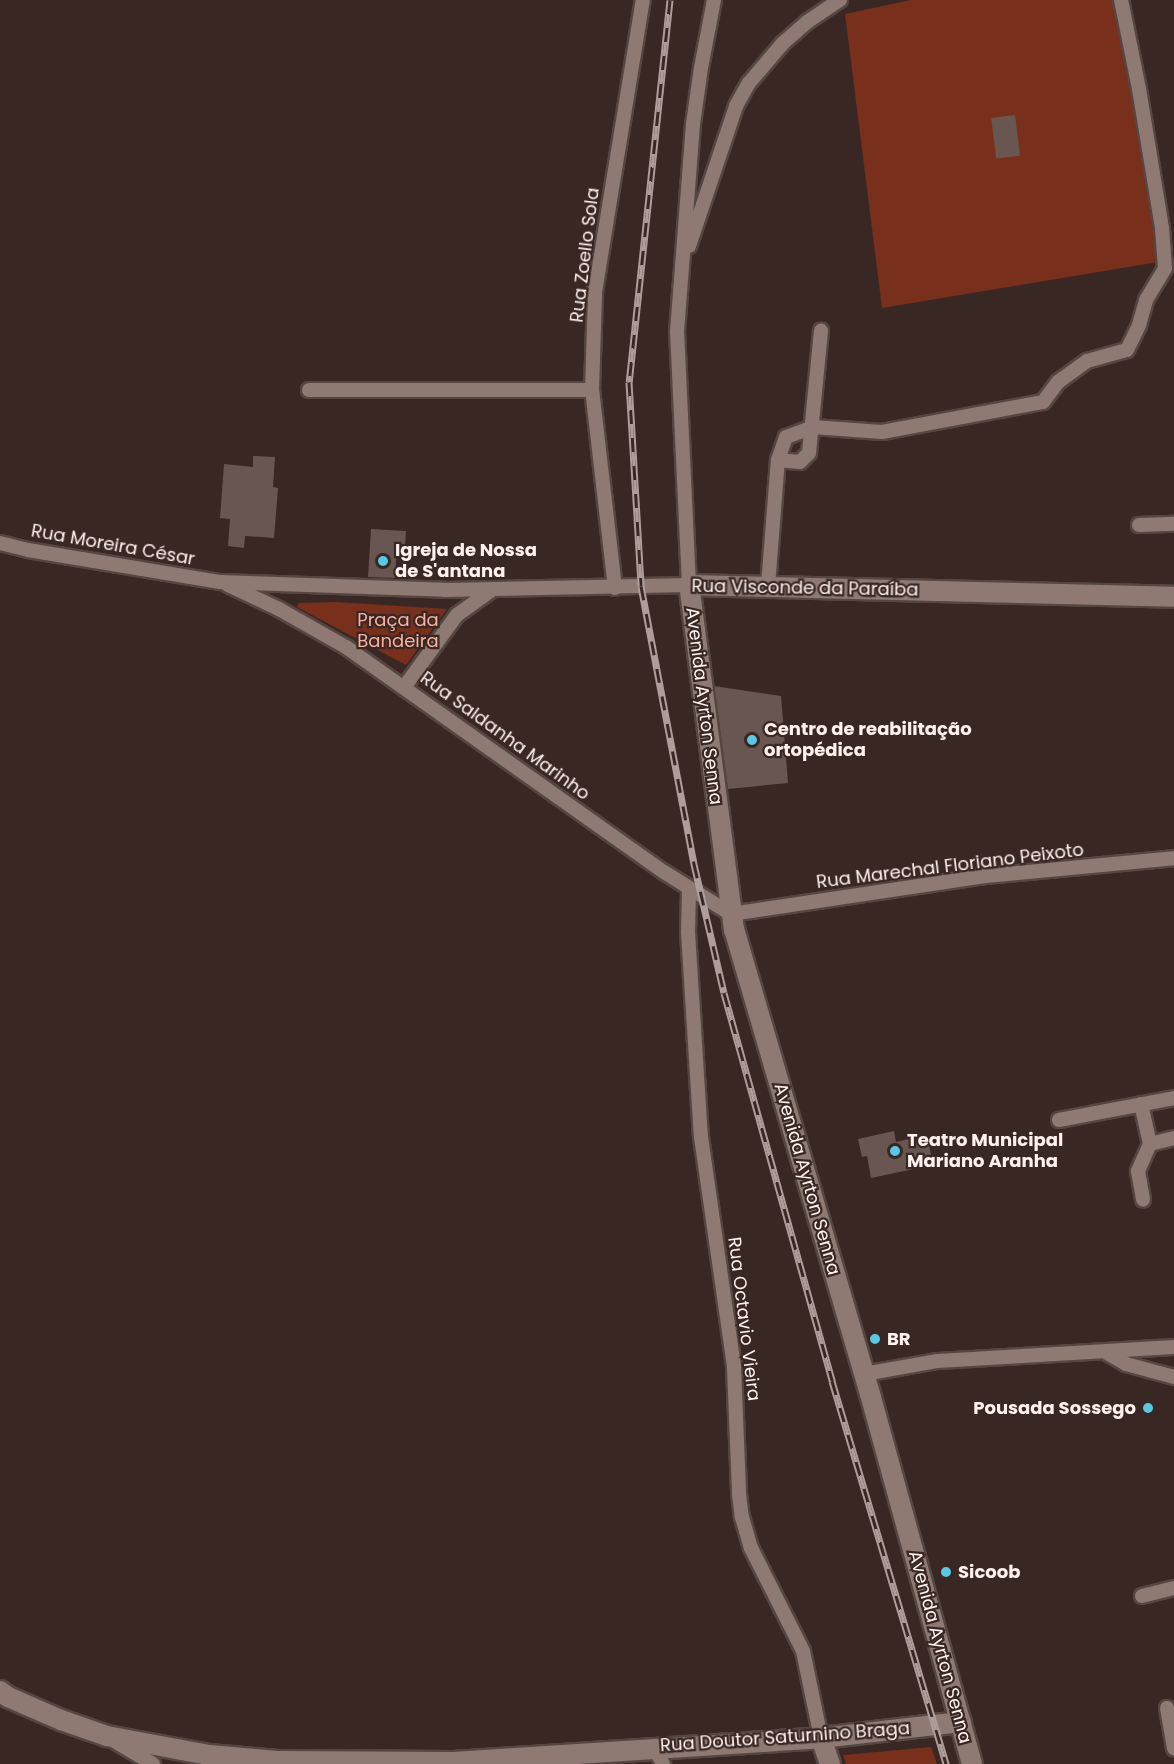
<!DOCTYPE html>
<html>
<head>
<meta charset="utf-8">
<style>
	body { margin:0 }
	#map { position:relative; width:1174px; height:1764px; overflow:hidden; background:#392723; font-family:Poppins,sans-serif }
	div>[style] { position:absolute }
	.green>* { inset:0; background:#78301d }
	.building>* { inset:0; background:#6a5651; transform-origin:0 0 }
	.roads { filter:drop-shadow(2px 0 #554642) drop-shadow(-2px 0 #554642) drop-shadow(0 2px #554642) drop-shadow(0 -2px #554642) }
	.street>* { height:14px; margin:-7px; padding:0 7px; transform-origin:7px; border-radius:7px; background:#8e7973 }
	.secondary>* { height:20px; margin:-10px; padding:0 10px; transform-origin:10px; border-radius:10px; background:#8e7973 }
	.rail>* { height:7px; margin-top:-3.5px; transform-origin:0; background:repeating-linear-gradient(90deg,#392723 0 14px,#ad9e9b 0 28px); box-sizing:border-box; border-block:2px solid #ad9e9b }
	.dots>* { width:16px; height:16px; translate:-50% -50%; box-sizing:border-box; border:3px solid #392723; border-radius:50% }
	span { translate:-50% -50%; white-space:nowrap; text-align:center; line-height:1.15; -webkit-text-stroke:4.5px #392723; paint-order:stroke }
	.street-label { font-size:18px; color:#fef1ee }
	.poi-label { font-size:18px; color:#fef1ee; font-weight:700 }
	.left { translate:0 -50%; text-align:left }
	.right { translate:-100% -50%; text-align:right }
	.park-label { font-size:18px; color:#f8b19e }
</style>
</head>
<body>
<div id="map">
	<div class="green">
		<i style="clip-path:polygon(911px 0,1117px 0,1158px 262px,882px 308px,845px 14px)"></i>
		<i style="clip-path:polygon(336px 602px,447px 609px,406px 665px,297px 607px,299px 603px)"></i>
		<i style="clip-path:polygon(931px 1747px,937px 1764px,846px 1764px,843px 1755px)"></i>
	</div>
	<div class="building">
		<i style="left:1015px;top:115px;width:41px;height:24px;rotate:83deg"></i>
		<i style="clip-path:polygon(253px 456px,275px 457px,273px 487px,278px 488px,274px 538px,245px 536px,244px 548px,228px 546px,230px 519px,220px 518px,224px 464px,253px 467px)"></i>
		<i style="clip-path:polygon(371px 529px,406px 531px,405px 545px,397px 544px,395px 578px,368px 577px)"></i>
		<i style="clip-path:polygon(714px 686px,781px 696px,788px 783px,728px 789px)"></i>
		<i style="clip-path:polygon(894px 1131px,896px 1142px,927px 1135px,933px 1165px,871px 1178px,867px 1156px,862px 1157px,858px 1139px)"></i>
	</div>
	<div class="roads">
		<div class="street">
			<i style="left:689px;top:246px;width:148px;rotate:-71.4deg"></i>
			<i style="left:736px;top:106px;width:26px;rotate:-61deg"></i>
			<i style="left:749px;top:83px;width:52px;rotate:-49.6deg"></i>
			<i style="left:783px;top:43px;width:32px;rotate:-41deg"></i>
			<i style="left:807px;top:22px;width:40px;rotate:-34deg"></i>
			<i style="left:309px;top:390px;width:283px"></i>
			<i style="left:778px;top:460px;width:22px;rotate:5deg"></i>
			<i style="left:800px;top:462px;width:13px;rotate:-45deg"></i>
			<i style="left:809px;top:453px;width:123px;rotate:-84.4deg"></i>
			<i style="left:1139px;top:525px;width:35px;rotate:-2deg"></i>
			<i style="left:0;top:543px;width:29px;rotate:14deg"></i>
			<i style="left:28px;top:550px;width:195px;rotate:9.5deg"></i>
			<i style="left:220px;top:582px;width:225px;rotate:2deg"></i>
			<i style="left:445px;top:590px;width:244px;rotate:-1.2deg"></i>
			<i style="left:689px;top:585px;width:253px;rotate:-92.7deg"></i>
			<i style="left:677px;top:332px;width:209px;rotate:-85.6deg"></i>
			<i style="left:693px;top:124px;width:57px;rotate:-81.9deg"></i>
			<i style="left:701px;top:68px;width:69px;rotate:-79.2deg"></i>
			<i style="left:228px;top:585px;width:56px;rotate:25.2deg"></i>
			<i style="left:279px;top:609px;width:77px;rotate:29.6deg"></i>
			<i style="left:346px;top:647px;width:390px;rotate:35.3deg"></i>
			<i style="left:664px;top:872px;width:79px;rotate:32.1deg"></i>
			<i style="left:731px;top:914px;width:257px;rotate:-8.5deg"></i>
			<i style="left:985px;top:876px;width:190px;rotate:-5.4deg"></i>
			<i style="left:768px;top:586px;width:126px;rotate:-85.5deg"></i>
			<i style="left:778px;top:460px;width:24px;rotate:-71deg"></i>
			<i style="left:786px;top:437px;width:29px;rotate:-20deg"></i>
			<i style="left:813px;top:427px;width:69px;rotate:4.1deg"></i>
			<i style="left:882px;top:432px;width:164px;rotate:-10.6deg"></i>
			<i style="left:1043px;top:402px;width:25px;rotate:-53deg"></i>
			<i style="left:1058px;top:382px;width:36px;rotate:-36deg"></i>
			<i style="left:1087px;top:361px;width:41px;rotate:-15.4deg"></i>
			<i style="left:1127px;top:350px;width:28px;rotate:-64deg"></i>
			<i style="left:1139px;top:325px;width:26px;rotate:-74deg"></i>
			<i style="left:1146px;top:300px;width:37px;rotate:-59deg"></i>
			<i style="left:1165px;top:268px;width:40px;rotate:-94.3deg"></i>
			<i style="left:1162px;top:228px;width:141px;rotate:-99.4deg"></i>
			<i style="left:1139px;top:89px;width:91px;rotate:-101.4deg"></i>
			<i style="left:615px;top:588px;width:199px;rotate:-96.6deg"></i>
			<i style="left:592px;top:390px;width:98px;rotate:-88.2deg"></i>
			<i style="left:595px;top:292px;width:296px;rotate:-80.7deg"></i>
			<i style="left:405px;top:686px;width:88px;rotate:-53.8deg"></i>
			<i style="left:457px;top:615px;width:44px;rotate:-35.8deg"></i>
			<i style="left:689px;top:889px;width:43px;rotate:91.3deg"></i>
			<i style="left:688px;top:932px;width:205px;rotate:86.4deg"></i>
			<i style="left:701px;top:1137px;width:232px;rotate:81.8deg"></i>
			<i style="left:734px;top:1367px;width:127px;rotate:87.7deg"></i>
			<i style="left:739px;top:1494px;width:23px;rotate:83deg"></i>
			<i style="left:742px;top:1517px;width:32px;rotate:74deg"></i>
			<i style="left:751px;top:1548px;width:115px;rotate:63.2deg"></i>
			<i style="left:803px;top:1651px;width:89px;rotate:78.3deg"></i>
			<i style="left:1141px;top:1104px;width:41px;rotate:77.3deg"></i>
			<i style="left:1150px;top:1144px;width:30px;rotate:114deg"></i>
			<i style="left:1138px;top:1171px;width:29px;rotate:80deg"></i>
			<i style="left:1059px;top:1120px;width:117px;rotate:-10.8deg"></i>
			<i style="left:1150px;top:1144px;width:25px;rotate:-14deg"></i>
			<i style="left:1107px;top:1353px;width:22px;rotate:30deg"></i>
			<i style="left:1126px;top:1364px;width:50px;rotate:15.2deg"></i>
			<i style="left:864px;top:1374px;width:75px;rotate:-10deg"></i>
			<i style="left:938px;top:1361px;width:236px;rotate:-3.4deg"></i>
			<i style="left:1142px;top:1596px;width:33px;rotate:-14deg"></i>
			<i style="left:1167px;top:1708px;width:41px;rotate:80.1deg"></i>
			<i style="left:116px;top:1742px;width:43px;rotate:30.7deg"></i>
			<i style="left:654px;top:1747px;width:19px;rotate:62deg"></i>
		</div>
		<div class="secondary">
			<i style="left:0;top:1691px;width:10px;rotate:37deg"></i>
			<i style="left:8px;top:1697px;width:58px;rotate:23.5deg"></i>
			<i style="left:61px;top:1720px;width:49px;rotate:19.2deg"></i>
			<i style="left:107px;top:1736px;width:104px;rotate:10.6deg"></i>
			<i style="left:209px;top:1755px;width:69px;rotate:5deg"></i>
			<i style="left:278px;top:1761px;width:175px;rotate:0.3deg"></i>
			<i style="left:453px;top:1762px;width:369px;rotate:-3.7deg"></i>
			<i style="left:821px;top:1738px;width:141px;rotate:-6.5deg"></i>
			<i style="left:821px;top:1738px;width:28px;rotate:71deg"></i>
			<i style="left:972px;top:1764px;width:384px;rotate:-105.4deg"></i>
			<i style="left:870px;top:1394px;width:484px;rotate:-106.3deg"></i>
			<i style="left:734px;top:930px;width:348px;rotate:-97.4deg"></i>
			<i style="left:689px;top:585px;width:485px;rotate:1.4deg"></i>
		</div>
	</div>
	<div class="rail">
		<i style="left:670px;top:0;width:384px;rotate:96.1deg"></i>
		<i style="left:629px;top:382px;width:204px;rotate:86.6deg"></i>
		<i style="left:641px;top:586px;width:283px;rotate:79.2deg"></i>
		<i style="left:694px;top:864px;width:132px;rotate:76.9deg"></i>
		<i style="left:724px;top:993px;width:403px;rotate:74.4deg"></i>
		<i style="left:832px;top:1381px;width:400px;rotate:73.4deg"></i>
	</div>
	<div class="dots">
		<i style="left:383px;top:561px;background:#58c9e3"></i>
		<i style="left:752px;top:740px;background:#58c9e3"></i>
		<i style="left:895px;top:1151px;background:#58c9e3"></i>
		<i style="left:875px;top:1339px;background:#58c9e3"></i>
		<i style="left:1148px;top:1408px;background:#58c9e3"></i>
		<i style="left:946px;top:1572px;background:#58c9e3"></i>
	</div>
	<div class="street-label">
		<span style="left:585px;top:255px;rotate:-83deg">Rua Zoello Sola</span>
		<span style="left:113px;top:545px;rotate:10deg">Rua Moreira César</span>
		<span style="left:805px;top:588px;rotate:1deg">Rua Visconde da Paraíba</span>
		<span style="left:704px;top:706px;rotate:83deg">Avenida Ayrton Senna</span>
		<span style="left:505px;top:736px;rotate:36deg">Rua Saldanha Marinho</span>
		<span style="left:950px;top:866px;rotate:-7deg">Rua Marechal Floriano Peixoto</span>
		<span style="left:807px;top:1179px;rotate:74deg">Avenida Ayrton Senna</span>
		<span style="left:744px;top:1319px;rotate:83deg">Rua Octavio Vieira</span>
		<span style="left:940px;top:1647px;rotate:75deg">Avenida Ayrton Senna</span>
		<span style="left:785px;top:1737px;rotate:-4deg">Rua Doutor Saturnino Braga</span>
	</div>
	<div class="poi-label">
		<span class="left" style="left:395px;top:561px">Igreja de Nossa<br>de S'antana</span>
		<span class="left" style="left:764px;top:740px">Centro de reabilitação<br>ortopédica</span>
		<span class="left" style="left:907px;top:1151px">Teatro Municipal<br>Mariano Aranha</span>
		<span class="left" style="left:887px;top:1339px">BR</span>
		<span class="right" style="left:1136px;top:1408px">Pousada Sossego</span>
		<span class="left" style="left:958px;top:1572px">Sicoob</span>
	</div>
	<div class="park-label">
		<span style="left:398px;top:631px">Praça da<br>Bandeira</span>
	</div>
</div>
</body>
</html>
